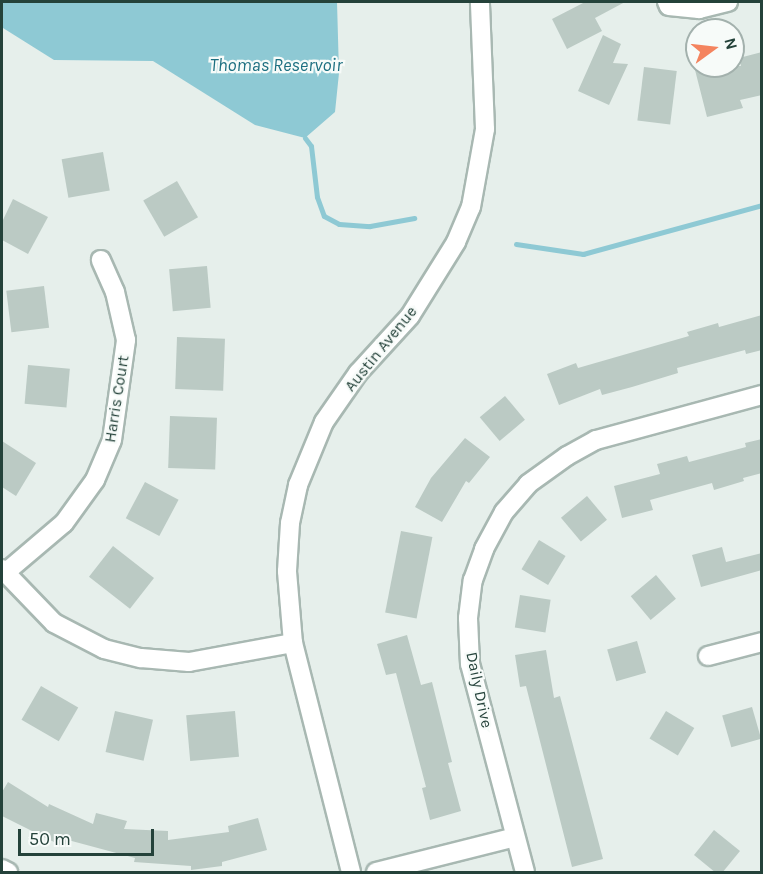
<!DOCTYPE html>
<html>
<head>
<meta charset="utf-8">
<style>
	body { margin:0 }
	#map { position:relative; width:763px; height:874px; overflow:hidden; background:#e6efeb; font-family:Karla,sans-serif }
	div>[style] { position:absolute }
	.water>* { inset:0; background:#8ec9d4 }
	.stream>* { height:5px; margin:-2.5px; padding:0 2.5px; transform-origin:2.5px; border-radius:2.5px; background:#8ec9d4 }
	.building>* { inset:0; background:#bbcac4; transform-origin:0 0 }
	.roads { filter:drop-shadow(2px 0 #a8b8b2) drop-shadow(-2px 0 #a8b8b2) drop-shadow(0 2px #a8b8b2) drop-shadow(0 -2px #a8b8b2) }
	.minor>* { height:18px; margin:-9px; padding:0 9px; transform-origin:9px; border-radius:9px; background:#fff }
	span { translate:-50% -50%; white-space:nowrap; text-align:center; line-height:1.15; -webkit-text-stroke:4.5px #f7fbf9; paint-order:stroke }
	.street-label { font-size:16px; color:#24423a }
	.water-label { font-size:18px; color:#1c6f80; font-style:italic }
	.frame { position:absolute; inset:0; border:3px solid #24423a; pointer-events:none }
	.north { position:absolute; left:685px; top:18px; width:60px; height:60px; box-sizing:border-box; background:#f7fbf9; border:2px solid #a3b1ad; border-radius:50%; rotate:75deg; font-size:16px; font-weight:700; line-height:24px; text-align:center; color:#24423a }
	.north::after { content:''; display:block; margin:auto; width:21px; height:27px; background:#f4845f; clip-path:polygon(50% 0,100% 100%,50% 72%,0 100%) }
	.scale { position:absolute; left:18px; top:829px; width:136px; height:27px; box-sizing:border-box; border:3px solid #24423a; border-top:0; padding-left:8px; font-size:18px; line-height:21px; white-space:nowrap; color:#24423a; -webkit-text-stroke:4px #f7fbf9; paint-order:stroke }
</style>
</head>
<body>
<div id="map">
	<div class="water">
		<i style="clip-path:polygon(2px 2px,337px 2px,339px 73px,335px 112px,305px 138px,255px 125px,153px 61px,54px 60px,3px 28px)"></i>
	</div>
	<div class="stream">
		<i style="left:305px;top:138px;width:10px;rotate:53deg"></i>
		<i style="left:311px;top:146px;width:51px;rotate:83.3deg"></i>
		<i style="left:317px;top:197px;width:20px;rotate:70deg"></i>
		<i style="left:324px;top:216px;width:17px;rotate:28deg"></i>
		<i style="left:339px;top:224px;width:31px;rotate:4deg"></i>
		<i style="left:370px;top:226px;width:45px;rotate:-10.3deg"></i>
		<i style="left:516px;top:244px;width:68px;rotate:8.5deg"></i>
		<i style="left:583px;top:254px;width:186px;rotate:-15.3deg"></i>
	</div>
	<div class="building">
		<i style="clip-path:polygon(585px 2px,625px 2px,595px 18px,602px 31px,567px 49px,552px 19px)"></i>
		<i style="clip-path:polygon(603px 35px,621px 44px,613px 63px,628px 64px,609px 105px,578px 91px)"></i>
		<i style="clip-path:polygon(762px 52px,762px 95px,740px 100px,743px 108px,707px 117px,694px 66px,741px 66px,739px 58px)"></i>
		<i style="left:644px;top:67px;width:33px;height:54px;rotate:7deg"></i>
		<i style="left:103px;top:152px;width:39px;height:42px;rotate:80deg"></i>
		<i style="left:177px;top:181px;width:42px;height:39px;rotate:60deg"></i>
		<i style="clip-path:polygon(13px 199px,48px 217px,28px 254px,2px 240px,2px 222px)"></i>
		<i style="left:207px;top:266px;width:42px;height:38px;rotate:85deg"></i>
		<i style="left:44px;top:286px;width:42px;height:38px;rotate:83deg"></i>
		<i style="clip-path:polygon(762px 315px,762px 350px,746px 354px,745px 350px,677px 368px,678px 373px,632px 387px,602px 395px,600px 389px,559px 405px,547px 374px,576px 363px,578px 368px,689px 336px,687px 332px,718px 323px,719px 327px)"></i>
		<i style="left:177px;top:337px;width:48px;height:52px;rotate:2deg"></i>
		<i style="left:28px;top:365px;width:42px;height:39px;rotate:5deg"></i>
		<i style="left:505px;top:396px;width:31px;height:33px;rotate:50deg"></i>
		<i style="left:170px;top:416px;width:47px;height:52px;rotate:2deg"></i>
		<i style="clip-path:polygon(465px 438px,490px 457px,469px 483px,466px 481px,442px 522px,415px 507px,431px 478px)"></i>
		<i style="clip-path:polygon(762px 439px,762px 473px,743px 478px,744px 481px,714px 490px,712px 483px,650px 500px,653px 510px,622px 518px,614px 486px,660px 474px,657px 464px,687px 456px,689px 462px,746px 447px,745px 443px)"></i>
		<i style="clip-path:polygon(2px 441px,36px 463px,16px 496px,2px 487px)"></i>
		<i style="left:145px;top:482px;width:38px;height:41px;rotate:28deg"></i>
		<i style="left:587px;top:496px;width:31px;height:34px;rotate:50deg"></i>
		<i style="left:401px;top:531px;width:32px;height:83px;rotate:11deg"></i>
		<i style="left:539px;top:540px;width:31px;height:34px;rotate:31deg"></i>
		<i style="left:113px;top:546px;width:52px;height:39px;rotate:38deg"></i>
		<i style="clip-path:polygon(722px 547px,726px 562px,762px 553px,762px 570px,701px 587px,692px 555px)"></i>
		<i style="left:656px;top:575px;width:31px;height:33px;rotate:50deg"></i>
		<i style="left:520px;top:595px;width:31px;height:33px;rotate:9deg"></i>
		<i style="clip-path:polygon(407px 635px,421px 685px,432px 682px,452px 762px,448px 763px,461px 811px,430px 820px,422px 788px,426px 787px,396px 673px,386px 675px,377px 644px)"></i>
		<i style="left:637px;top:641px;width:33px;height:31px;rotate:74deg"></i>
		<i style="clip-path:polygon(546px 650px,554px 698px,560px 696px,603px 859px,572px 867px,526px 686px,520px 687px,515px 655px)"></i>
		<i style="left:41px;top:686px;width:43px;height:39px;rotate:30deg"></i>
		<i style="left:752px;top:707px;width:33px;height:31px;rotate:74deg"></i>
		<i style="left:115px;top:711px;width:39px;height:42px;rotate:13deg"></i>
		<i style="left:235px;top:711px;width:46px;height:49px;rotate:85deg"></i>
		<i style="left:666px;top:711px;width:33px;height:32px;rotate:31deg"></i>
		<i style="clip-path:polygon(8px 782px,48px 807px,49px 804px,93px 824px,96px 813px,127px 821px,124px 829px,168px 831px,168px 840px,229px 832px,228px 826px,258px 818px,267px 850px,222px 862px,222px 866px,191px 870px,191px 866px,134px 862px,135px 858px,68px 840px,64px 847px,2px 816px,2px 792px)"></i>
		<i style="clip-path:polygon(714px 830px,740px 851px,722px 873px,716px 873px,694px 855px)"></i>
	</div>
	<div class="roads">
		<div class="minor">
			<i style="left:667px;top:2px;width:4px;rotate:63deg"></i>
			<i style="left:669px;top:6px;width:30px;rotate:6deg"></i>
			<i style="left:699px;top:9px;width:30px;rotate:-14deg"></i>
			<i style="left:2px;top:569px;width:75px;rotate:46.1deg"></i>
			<i style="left:54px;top:623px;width:56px;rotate:27.5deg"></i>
			<i style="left:104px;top:649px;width:38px;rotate:14deg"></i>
			<i style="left:141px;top:658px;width:48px;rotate:4.8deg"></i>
			<i style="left:189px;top:662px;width:106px;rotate:-10.4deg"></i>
			<i style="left:5px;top:573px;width:77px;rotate:-40.3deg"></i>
			<i style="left:64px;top:523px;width:53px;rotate:-54.2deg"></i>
			<i style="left:95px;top:480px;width:43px;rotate:-67deg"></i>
			<i style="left:112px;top:440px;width:101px;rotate:-82deg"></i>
			<i style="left:126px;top:340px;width:49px;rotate:-102.9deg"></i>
			<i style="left:115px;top:292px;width:35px;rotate:-114deg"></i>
			<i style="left:708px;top:656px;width:56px;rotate:-14.5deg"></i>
			<i style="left:2px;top:869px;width:7px;rotate:27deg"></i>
			<i style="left:351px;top:872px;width:236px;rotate:-104.2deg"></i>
			<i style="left:293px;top:643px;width:72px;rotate:-94.8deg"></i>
			<i style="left:287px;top:571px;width:48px;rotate:-86.4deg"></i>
			<i style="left:290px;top:523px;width:39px;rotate:-78deg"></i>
			<i style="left:298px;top:485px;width:68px;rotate:-67.6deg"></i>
			<i style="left:324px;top:422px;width:60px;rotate:-55.2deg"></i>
			<i style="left:358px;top:373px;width:77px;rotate:-47.6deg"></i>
			<i style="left:410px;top:316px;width:87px;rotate:-58.1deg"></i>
			<i style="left:456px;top:242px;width:38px;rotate:-67deg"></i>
			<i style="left:471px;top:207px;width:79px;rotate:-79.8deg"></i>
			<i style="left:485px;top:129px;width:127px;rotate:-92.3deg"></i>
			<i style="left:376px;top:872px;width:143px;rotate:-14.1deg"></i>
			<i style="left:525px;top:872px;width:215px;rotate:-104.8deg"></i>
			<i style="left:470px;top:664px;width:46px;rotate:-92.5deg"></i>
			<i style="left:468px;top:618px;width:38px;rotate:-83deg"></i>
			<i style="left:473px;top:580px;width:33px;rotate:-70deg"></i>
			<i style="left:484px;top:549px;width:42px;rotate:-61.6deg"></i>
			<i style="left:504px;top:512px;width:37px;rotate:-49deg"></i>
			<i style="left:528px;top:484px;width:48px;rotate:-35.7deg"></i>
			<i style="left:567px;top:456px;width:33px;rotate:-29deg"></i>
			<i style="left:596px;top:440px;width:172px;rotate:-15.2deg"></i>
		</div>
	</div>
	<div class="street-label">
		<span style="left:381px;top:349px;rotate:-51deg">Austin Avenue</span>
		<span style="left:117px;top:399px;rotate:-81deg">Harris Court</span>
		<span style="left:479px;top:690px;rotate:78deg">Daily Drive</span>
	</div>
	<div class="water-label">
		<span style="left:276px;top:65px">Thomas Reservoir</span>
	</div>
	<div class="frame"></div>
	<div class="north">N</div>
	<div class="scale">50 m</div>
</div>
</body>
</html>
